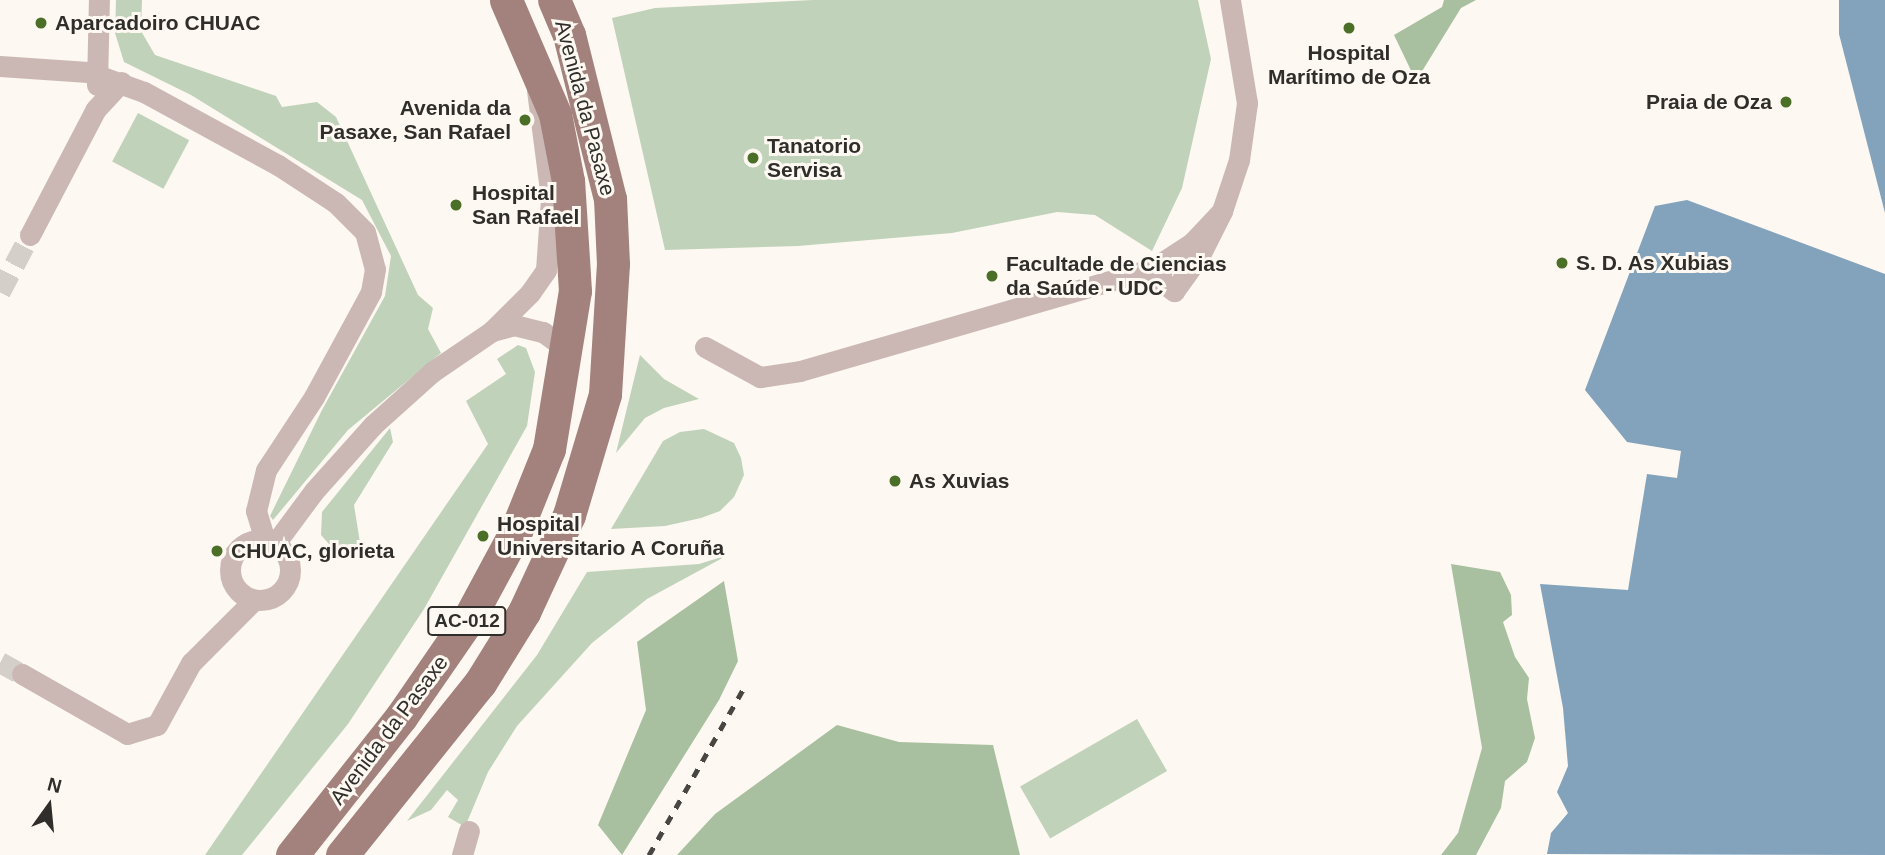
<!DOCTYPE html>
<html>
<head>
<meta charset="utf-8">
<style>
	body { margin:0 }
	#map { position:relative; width:1885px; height:855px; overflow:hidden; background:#fdf8f1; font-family:Arial,sans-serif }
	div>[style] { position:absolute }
	.green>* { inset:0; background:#c0d2b9; transform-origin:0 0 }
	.forest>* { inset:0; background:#a9c0a0 }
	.water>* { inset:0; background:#83a2bb }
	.street-tunnel>* { height:21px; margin-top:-10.5px; transform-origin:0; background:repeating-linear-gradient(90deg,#d4d0c9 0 21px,transparent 0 31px) }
	.street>* { height:21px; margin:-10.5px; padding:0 10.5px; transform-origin:10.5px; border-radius:10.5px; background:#cbb8b5 }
	.street>.ring { margin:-10.5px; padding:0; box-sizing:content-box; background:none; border:21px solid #cbb8b5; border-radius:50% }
	.primary>* { height:33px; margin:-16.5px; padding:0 16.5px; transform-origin:16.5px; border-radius:16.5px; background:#a3817c }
	.rail>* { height:5px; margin-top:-2.5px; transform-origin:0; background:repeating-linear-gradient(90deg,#474642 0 9px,transparent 0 18px) }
	.dots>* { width:19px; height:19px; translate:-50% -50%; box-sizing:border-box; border:4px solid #fdf8f1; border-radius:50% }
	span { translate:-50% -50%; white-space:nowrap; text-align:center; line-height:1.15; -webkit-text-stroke:6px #fdf8f1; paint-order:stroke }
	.shield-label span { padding:2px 5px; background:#fdf8f1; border:2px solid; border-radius:5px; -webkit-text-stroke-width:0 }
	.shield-label { font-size:19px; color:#2f2e2b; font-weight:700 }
	.poi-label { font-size:21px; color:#2f2e2b; font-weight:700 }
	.left { translate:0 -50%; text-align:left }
	.right { translate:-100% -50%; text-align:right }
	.street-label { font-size:21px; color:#2f2e2b }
	.north { position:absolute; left:14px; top:771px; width:70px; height:70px; -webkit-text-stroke:5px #fdf8f1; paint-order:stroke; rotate:15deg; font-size:19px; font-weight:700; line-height:28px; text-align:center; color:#2f2e2b }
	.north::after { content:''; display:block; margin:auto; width:24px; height:32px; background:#2f2e2b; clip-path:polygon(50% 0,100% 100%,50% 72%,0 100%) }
</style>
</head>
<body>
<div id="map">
	<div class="green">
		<i style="clip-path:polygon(116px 0,142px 0,141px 31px,155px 55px,276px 96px,282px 107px,317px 102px,336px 117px,418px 295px,433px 308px,428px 329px,441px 353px,348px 430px,273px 520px,270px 516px,322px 410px,385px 296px,391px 256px,362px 200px,191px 95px,124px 62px,115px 33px)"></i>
		<i style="clip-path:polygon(813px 0,1198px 0,1211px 59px,1182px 188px,1152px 251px,1095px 215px,1057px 212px,952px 233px,798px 246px,665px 250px,612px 18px,655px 8px)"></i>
		<i style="left:138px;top:113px;width:58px;height:55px;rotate:28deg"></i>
		<i style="clip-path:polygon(518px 345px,526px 348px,535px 372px,527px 426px,424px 609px,348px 724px,242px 855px,205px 855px,488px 444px,466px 401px,506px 374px,497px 359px)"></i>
		<i style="clip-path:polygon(640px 355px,664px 379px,699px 399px,664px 408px,645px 418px,616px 453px)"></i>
		<i style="clip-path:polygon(390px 428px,393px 442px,354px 505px,361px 549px,329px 544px,321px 535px,322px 512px)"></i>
		<i style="clip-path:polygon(704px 429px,734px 443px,741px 458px,744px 475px,734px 497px,720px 511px,701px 518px,665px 526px,611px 529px,663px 441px,680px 432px)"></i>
		<i style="clip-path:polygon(728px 555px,647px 599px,592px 643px,517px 726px,488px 772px,465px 827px,448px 817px,458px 800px,447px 790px,431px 810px,407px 821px,537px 655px,587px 572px,699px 564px)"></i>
		<i style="left:1137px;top:719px;width:60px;height:135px;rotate:60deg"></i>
	</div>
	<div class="forest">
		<i style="clip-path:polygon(1444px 0,1476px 0,1461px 8px,1416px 81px,1394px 35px,1442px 7px)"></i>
		<i style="clip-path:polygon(1451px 564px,1500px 572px,1511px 595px,1512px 615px,1503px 622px,1515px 657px,1529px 678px,1527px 699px,1535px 738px,1527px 762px,1505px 781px,1501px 808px,1476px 855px,1441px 855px,1458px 833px,1482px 748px)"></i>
		<i style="clip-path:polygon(724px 581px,738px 661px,719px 700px,622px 855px,598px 825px,646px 710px,637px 642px)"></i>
		<i style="clip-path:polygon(837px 725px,899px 742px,993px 745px,1020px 855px,677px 855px,715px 814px)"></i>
	</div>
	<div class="water">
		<i style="clip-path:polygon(1839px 0,1885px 0,1885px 213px,1839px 34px)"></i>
		<i style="clip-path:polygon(1687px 200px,1885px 274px,1885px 855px,1547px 854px,1551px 833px,1568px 813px,1557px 792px,1568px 766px,1563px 708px,1540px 584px,1628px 590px,1647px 474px,1677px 478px,1681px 451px,1627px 442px,1585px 390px,1655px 206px)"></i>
	</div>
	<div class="street-tunnel">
		<i style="left:0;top:292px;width:64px;rotate:-62.2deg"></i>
		<i style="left:0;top:662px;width:25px;rotate:29deg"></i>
	</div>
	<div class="street">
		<i style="left:0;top:66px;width:88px;rotate:3.9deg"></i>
		<i style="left:88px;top:72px;width:59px;rotate:19.7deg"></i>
		<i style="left:144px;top:92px;width:153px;rotate:28.6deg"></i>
		<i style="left:278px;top:165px;width:69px;rotate:33.2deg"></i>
		<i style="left:336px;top:203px;width:41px;rotate:45deg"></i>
		<i style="left:365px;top:232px;width:38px;rotate:75deg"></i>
		<i style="left:375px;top:269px;width:23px;rotate:100deg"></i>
		<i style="left:371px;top:292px;width:119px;rotate:118.5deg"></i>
		<i style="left:314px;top:397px;width:87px;rotate:123.3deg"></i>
		<i style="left:266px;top:470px;width:42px;rotate:103.7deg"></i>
		<i style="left:256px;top:511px;width:30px;rotate:73deg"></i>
		<i style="left:97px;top:85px;width:85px;rotate:-88.7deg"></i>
		<i style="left:30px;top:235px;width:142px;rotate:-62.4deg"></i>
		<i style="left:96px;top:109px;width:37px;rotate:-47deg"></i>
		<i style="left:1165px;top:261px;width:20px;rotate:108deg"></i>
		<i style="left:1159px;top:280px;width:19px;rotate:36deg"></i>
		<i style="left:1174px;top:291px;width:44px;rotate:-54.2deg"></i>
		<i style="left:1200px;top:255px;width:49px;rotate:-63.4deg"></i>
		<i style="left:1222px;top:211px;width:54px;rotate:-71.6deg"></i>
		<i style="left:1239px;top:160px;width:58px;rotate:-82deg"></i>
		<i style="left:1247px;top:103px;width:104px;rotate:-99.4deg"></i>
		<i style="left:492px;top:331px;width:23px;rotate:-15deg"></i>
		<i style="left:514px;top:325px;width:30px;rotate:14deg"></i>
		<i style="left:543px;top:332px;width:31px;rotate:36deg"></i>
		<i style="left:705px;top:347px;width:63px;rotate:28.6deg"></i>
		<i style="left:760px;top:377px;width:40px;rotate:-8.5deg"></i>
		<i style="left:800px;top:371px;width:366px;rotate:-16.2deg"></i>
		<i style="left:1152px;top:269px;width:48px;rotate:-33deg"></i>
		<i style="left:1192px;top:243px;width:44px;rotate:-46.8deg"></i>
		<i class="ring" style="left:230px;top:540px;width:39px;height:39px"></i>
		<i style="left:274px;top:545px;width:67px;rotate:-53.5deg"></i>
		<i style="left:314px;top:491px;width:89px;rotate:-48.2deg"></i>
		<i style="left:373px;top:425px;width:79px;rotate:-41.9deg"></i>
		<i style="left:432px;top:372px;width:73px;rotate:-34.3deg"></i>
		<i style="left:492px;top:331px;width:54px;rotate:-45deg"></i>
		<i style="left:530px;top:293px;width:28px;rotate:-55deg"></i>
		<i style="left:546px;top:270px;width:72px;rotate:-86deg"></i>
		<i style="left:551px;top:198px;width:109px;rotate:-97.4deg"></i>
		<i style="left:22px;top:674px;width:121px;rotate:29.7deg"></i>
		<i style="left:127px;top:734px;width:31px;rotate:-17deg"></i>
		<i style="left:157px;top:725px;width:71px;rotate:-61.3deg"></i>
		<i style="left:191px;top:663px;width:89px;rotate:-45deg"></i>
		<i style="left:462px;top:855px;width:25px;rotate:-74deg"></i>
	</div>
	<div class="primary">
		<i style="left:292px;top:855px;width:176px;rotate:-51.7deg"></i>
		<i style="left:401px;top:717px;width:118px;rotate:-55.4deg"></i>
		<i style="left:468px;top:620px;width:101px;rotate:-61.7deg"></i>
		<i style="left:516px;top:531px;width:88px;rotate:-68.1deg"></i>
		<i style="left:549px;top:449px;width:160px;rotate:-80.7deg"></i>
		<i style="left:575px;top:291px;width:110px;rotate:-93.6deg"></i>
		<i style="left:568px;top:181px;width:68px;rotate:-101deg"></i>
		<i style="left:555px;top:114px;width:124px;rotate:-113.3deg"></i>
		<i style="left:342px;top:855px;width:221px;rotate:-51.3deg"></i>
		<i style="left:480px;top:683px;width:84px;rotate:-58.2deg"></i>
		<i style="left:524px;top:612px;width:107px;rotate:-65.1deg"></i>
		<i style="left:569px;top:515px;width:126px;rotate:-73.4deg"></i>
		<i style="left:605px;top:394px;width:130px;rotate:-86.5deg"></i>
		<i style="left:613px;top:264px;width:65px;rotate:-92.6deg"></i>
		<i style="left:610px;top:199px;width:169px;rotate:-104deg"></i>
		<i style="left:569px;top:35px;width:38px;rotate:-113deg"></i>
	</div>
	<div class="rail">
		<i style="left:649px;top:855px;width:197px;rotate:-60.4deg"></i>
	</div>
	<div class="dots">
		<i style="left:41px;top:23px;background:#4b6f27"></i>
		<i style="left:1349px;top:28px;background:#4b6f27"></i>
		<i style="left:1786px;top:102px;background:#4b6f27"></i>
		<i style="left:525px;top:120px;background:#4b6f27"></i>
		<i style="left:753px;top:158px;background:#4b6f27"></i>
		<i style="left:456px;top:205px;background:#4b6f27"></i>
		<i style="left:1562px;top:263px;background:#4b6f27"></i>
		<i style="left:992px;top:276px;background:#4b6f27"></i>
		<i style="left:895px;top:481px;background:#4b6f27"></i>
		<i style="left:483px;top:536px;background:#4b6f27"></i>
		<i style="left:217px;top:551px;background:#4b6f27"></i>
	</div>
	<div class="shield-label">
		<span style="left:467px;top:621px">AC-012</span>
	</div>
	<div class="poi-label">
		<span class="left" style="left:55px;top:23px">Aparcadoiro CHUAC</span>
		<span style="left:1349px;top:65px">Hospital<br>Marítimo de Oza</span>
		<span class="right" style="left:1772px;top:102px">Praia de Oza</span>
		<span class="right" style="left:511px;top:120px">Avenida da<br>Pasaxe, San Rafael</span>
		<span class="left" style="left:767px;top:158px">Tanatorio<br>Servisa</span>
		<span class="left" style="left:472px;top:205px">Hospital<br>San Rafael</span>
		<span class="left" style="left:1576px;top:263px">S. D. As Xubias</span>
		<span class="left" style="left:1006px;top:276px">Facultade de Ciencias<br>da Saúde - UDC</span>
		<span class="left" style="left:909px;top:481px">As Xuvias</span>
		<span class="left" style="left:497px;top:536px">Hospital<br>Universitario A Coruña</span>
		<span class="left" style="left:231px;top:551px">CHUAC, glorieta</span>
	</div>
	<div class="street-label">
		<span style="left:585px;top:108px;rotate:75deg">Avenida da Pasaxe</span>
		<span style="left:389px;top:730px;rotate:-53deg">Avenida da Pasaxe</span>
	</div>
	<div class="north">N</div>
</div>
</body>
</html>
